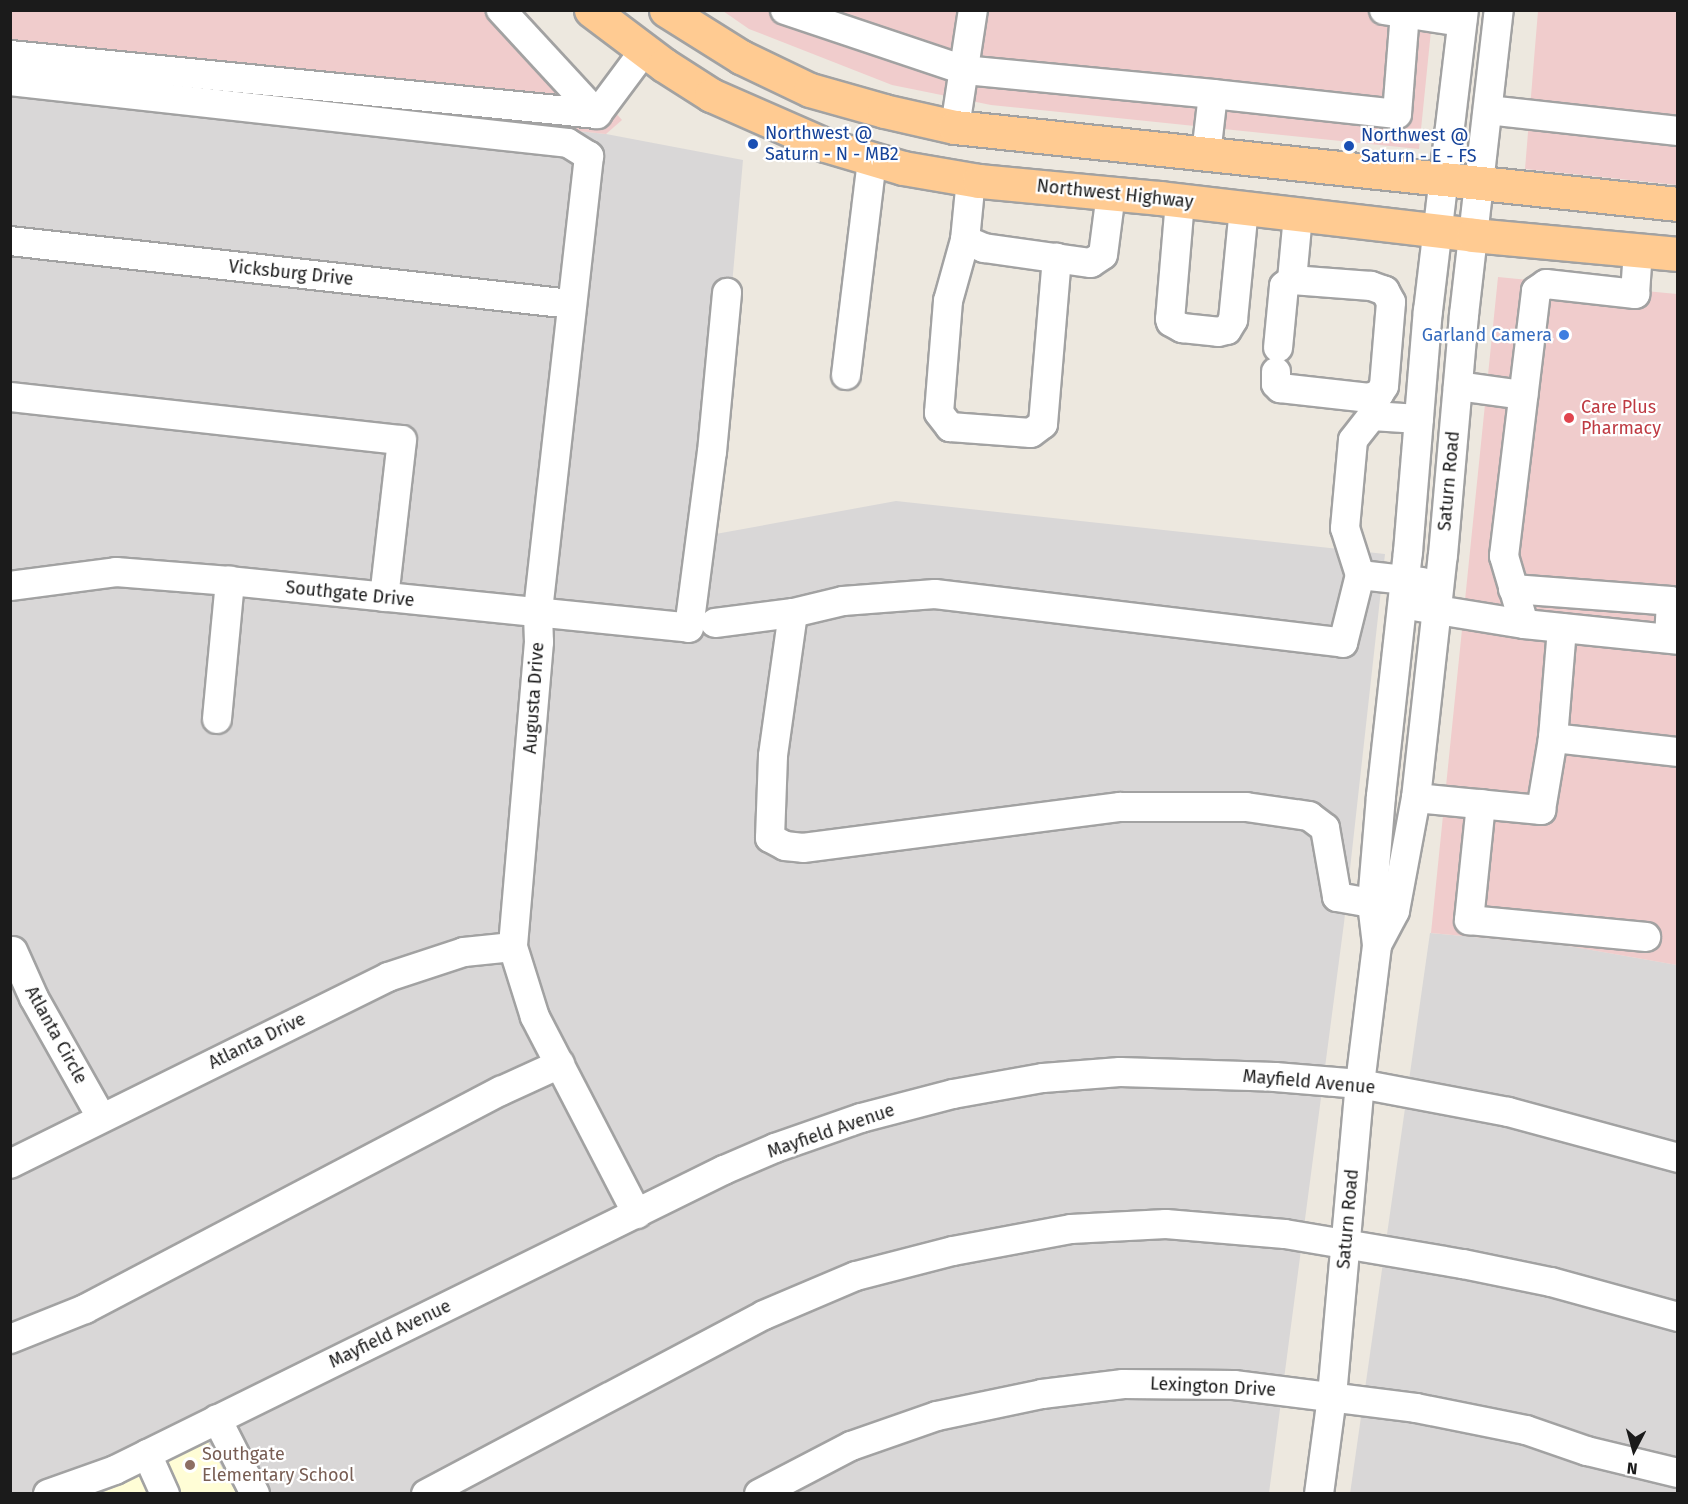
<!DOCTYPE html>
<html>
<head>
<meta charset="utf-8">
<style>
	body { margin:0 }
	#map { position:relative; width:1688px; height:1504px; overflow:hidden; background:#ede8df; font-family:"Fira Sans",sans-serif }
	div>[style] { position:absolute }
	.residential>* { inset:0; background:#d9d7d7 }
	.commercial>* { inset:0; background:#f0cccc }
	.education>* { inset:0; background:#fffdd6 }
	.roads { filter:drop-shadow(2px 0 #a2a2a2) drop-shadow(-2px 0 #a2a2a2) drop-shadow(0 2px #a2a2a2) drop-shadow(0 -2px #a2a2a2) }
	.minor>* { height:28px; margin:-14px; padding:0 14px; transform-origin:14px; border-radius:14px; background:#fff }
	.major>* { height:33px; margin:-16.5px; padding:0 16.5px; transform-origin:16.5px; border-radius:16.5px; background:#ffcb92 }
	.dots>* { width:16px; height:16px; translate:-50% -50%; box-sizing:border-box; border:3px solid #fff; border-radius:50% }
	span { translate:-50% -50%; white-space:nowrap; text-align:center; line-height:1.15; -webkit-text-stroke:4.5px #fff; paint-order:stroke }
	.transit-label { font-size:18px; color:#164399 }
	.left { translate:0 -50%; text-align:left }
	.street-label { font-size:18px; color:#1b1b1b }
	.shop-label { font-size:18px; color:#366cbe }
	.right { translate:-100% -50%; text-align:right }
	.health-label { font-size:18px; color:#be3a42 }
	.education-label { font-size:18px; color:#785e54 }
	.frame { position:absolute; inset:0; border:12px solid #1b1b1b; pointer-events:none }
	.north { position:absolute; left:1604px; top:1420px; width:60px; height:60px; -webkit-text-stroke:4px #fff; paint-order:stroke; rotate:186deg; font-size:16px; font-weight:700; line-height:24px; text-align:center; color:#1b1b1b }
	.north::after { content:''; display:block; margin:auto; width:21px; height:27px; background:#1b1b1b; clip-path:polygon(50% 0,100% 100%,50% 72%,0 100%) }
</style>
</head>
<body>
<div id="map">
	<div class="residential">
		<i style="clip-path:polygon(11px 72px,606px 134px,743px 160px,710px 535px,896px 501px,1385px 554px,1344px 923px,1269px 1493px,11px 1494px)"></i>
		<i style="clip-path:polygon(1430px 933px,1563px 945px,1677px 965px,1677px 1493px,1350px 1494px)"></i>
	</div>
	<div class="commercial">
		<i style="clip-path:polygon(11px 11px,525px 11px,622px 120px,606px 134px,11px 72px)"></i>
		<i style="clip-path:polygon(723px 11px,1433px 11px,1419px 149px,991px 105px,892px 85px,749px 29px)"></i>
		<i style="clip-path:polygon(1538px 11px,1677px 11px,1677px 185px,1525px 169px)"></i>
		<i style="clip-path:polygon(1498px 277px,1677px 294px,1677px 965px,1563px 945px,1431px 933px)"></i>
	</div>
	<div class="education">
		<i style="clip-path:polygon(208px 1442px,236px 1493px,99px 1494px,111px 1489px)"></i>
	</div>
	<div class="roads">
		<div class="minor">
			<i style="left:785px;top:10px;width:189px;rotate:18.5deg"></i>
			<i style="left:964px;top:70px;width:250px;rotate:5.5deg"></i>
			<i style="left:1384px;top:10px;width:79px;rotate:8.7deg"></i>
			<i style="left:10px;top:55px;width:590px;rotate:5.74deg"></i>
			<i style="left:597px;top:114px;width:142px;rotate:-132.7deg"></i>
			<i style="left:10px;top:81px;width:561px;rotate:6.34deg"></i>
			<i style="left:568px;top:143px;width:25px;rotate:32deg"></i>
			<i style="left:589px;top:156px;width:461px;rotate:96.4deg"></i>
			<i style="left:538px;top:614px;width:28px;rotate:88deg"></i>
			<i style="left:539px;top:642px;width:306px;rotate:94.9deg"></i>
			<i style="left:513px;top:947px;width:73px;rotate:72.6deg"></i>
			<i style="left:535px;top:1017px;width:222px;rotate:62.6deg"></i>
			<i style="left:1488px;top:110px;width:191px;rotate:6.3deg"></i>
			<i style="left:597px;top:114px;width:79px;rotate:-53.3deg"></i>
			<i style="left:955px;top:127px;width:118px;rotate:-81.3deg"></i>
			<i style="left:1206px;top:154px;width:60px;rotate:-83.3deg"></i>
			<i style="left:1213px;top:94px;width:185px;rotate:6.2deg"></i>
			<i style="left:1397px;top:114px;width:101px;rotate:-85.5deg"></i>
			<i style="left:971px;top:179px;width:61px;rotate:95.6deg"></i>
			<i style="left:965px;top:240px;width:21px;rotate:23deg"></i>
			<i style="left:984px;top:248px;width:108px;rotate:8deg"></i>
			<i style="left:1091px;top:263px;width:14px;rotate:-34deg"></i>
			<i style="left:1103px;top:255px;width:63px;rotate:-82.6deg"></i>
			<i style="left:1180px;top:201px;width:118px;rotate:94.8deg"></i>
			<i style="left:1170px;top:319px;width:3px;rotate:72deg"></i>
			<i style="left:1171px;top:322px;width:13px;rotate:29deg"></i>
			<i style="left:1182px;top:328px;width:36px;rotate:6deg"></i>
			<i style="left:1218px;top:332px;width:9px;rotate:-13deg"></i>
			<i style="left:1227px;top:330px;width:12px;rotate:-59deg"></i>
			<i style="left:1233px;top:320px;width:113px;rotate:-84.4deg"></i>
			<i style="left:965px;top:240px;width:63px;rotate:105.6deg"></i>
			<i style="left:948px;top:301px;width:112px;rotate:94.6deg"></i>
			<i style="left:939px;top:413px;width:18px;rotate:52deg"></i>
			<i style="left:950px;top:427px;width:81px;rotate:4.2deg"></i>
			<i style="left:1031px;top:433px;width:15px;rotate:-37deg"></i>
			<i style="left:1043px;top:424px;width:167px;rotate:-85.2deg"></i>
			<i style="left:10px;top:241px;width:565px;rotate:6.41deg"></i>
			<i style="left:1292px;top:280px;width:65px;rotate:-84.7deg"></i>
			<i style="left:1276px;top:372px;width:12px;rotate:90deg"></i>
			<i style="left:1276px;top:384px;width:6px;rotate:45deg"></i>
			<i style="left:1280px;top:388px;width:90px;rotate:6.4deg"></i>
			<i style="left:1369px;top:398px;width:11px;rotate:-22deg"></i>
			<i style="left:1379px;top:394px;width:9px;rotate:-58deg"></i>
			<i style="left:1384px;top:386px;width:84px;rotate:-85.2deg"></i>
			<i style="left:1391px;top:302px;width:13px;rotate:-119deg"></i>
			<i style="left:1385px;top:291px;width:15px;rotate:-160deg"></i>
			<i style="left:1371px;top:286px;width:79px;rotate:-175.7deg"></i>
			<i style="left:1292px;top:280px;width:10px;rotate:143deg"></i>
			<i style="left:1284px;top:286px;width:62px;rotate:95.5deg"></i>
			<i style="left:846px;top:375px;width:218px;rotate:-83.1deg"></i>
			<i style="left:1458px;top:386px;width:66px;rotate:7.9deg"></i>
			<i style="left:10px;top:397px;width:394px;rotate:6.3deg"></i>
			<i style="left:402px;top:440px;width:158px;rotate:96.5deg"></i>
			<i style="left:1360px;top:575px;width:49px;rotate:-107.7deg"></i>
			<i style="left:1345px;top:528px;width:88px;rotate:-84.8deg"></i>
			<i style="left:1353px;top:440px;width:31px;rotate:-52deg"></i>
			<i style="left:1372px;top:416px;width:47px;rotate:3.7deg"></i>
			<i style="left:10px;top:586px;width:107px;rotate:-7.5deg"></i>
			<i style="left:116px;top:572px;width:114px;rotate:4.5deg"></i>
			<i style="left:230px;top:581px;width:461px;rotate:5.8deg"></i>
			<i style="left:689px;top:628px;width:177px;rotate:-82.6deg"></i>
			<i style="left:712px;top:452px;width:160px;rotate:-84.6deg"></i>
			<i style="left:1513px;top:589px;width:158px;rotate:4.3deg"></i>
			<i style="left:1671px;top:601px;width:37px;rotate:93deg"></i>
			<i style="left:1419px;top:607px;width:106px;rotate:9.2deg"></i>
			<i style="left:1524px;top:624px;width:155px;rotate:5.9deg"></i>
			<i style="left:793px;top:613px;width:144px;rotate:98deg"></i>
			<i style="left:773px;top:756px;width:82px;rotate:92.1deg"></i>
			<i style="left:770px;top:838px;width:17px;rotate:28deg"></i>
			<i style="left:785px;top:846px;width:18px;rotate:6deg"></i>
			<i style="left:803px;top:848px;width:320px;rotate:-7.4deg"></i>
			<i style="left:1120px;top:807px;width:126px"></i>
			<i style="left:1246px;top:807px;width:64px;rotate:8.1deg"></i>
			<i style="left:1309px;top:816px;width:20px;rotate:37deg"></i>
			<i style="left:1325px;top:828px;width:70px;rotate:80.1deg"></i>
			<i style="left:1337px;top:897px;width:36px;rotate:10deg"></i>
			<i style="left:715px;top:623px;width:79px;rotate:-7.3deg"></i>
			<i style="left:793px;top:613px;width:51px;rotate:-13.5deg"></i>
			<i style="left:843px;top:601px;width:92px;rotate:-4.4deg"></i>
			<i style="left:935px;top:594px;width:411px;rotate:6.8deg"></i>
			<i style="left:1343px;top:643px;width:70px;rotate:-76deg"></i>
			<i style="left:1360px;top:575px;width:62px;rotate:6.4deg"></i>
			<i style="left:1524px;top:624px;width:71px;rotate:-106.4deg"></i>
			<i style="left:1504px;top:556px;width:267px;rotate:-83.1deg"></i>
			<i style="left:1536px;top:291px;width:12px;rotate:-35deg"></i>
			<i style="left:1546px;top:284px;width:90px;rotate:6.4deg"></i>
			<i style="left:1635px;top:294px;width:44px;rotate:-86.1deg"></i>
			<i style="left:217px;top:719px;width:139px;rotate:-84.6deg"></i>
			<i style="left:1553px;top:738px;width:126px;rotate:6.4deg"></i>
			<i style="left:1416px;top:798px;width:126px;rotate:5.5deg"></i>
			<i style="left:1541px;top:810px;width:73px;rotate:-80.5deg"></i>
			<i style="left:1553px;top:738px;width:110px;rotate:-85.3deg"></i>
			<i style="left:1481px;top:804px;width:117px;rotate:95.9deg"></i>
			<i style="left:1469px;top:920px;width:178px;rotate:5.5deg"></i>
			<i style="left:1377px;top:945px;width:38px;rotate:-62deg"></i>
			<i style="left:1395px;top:911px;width:115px;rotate:-79.5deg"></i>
			<i style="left:1416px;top:798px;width:244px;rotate:-83.7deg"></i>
			<i style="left:1443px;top:555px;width:241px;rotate:-85deg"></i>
			<i style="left:1464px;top:315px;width:307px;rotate:-83.5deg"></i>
			<i style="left:13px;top:951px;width:51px;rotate:65.9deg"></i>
			<i style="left:34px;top:998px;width:137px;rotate:60.6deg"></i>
			<i style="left:10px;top:1164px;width:422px;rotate:-26.3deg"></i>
			<i style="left:388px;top:977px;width:80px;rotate:-18.2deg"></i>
			<i style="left:464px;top:952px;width:49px;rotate:-5.8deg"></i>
			<i style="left:10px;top:1339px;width:81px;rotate:-21.8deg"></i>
			<i style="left:85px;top:1309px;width:470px;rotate:-27.7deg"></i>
			<i style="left:501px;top:1091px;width:65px;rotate:-24.6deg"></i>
			<i style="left:217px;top:1419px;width:84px;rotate:63.1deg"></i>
			<i style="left:147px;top:1454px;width:44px;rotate:65.8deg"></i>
			<i style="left:48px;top:1494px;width:71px;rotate:-19.7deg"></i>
			<i style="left:115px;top:1470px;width:679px;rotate:-26.23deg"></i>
			<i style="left:724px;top:1170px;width:56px;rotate:-23.3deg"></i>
			<i style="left:775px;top:1148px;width:91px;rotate:-19.2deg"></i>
			<i style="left:861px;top:1118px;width:95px;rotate:-14.6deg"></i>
			<i style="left:953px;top:1094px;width:91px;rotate:-10.1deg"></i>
			<i style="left:1043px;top:1078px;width:77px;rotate:-4.5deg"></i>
			<i style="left:1120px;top:1072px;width:155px;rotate:1.8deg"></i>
			<i style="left:1275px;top:1077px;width:85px;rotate:4.7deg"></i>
			<i style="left:1360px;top:1084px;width:151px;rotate:10.7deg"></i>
			<i style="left:1508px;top:1112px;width:176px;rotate:15.1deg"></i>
			<i style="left:426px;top:1494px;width:382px;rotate:-27.9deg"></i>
			<i style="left:764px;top:1315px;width:100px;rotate:-23deg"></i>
			<i style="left:856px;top:1276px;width:100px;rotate:-14.5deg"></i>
			<i style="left:953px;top:1251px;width:120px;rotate:-10.6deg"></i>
			<i style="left:1071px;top:1229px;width:95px;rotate:-3deg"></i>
			<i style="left:1166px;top:1224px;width:119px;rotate:4.8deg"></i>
			<i style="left:1285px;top:1234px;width:181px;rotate:9.6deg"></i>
			<i style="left:1463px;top:1264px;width:90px;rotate:11.6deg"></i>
			<i style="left:1551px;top:1282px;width:132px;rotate:15.4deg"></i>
			<i style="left:759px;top:1494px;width:104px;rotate:-27.6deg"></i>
			<i style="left:851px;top:1446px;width:91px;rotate:-19.2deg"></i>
			<i style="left:937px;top:1416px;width:107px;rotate:-11.8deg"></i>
			<i style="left:1042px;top:1394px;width:82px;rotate:-7deg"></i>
			<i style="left:1123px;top:1384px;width:111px;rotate:0.5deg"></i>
			<i style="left:1234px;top:1385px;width:183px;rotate:7.2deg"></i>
			<i style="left:1416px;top:1408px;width:112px;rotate:11.3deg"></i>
			<i style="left:1526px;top:1430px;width:65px;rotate:19deg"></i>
			<i style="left:1587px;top:1451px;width:94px;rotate:13.6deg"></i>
			<i style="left:1319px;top:1494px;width:99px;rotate:-82.4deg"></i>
			<i style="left:1332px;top:1396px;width:313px;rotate:-84.9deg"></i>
			<i style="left:1360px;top:1084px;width:140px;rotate:-83deg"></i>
			<i style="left:1377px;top:945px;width:42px;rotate:-96.8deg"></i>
			<i style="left:1372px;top:903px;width:107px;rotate:-85.2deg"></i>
			<i style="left:1381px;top:796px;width:245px;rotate:-83.7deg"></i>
			<i style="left:1408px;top:552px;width:242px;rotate:-85.3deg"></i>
			<i style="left:1428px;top:311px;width:303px;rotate:-83.2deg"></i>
		</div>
		<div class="major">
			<i style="left:591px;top:10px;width:91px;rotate:37deg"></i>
			<i style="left:664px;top:65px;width:56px;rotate:32.6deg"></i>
			<i style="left:711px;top:95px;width:124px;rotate:23.7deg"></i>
			<i style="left:825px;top:145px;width:81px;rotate:16.4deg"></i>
			<i style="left:903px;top:168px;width:77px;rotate:9.7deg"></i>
			<i style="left:979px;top:181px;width:182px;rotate:5.4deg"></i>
			<i style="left:1160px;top:198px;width:315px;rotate:6.7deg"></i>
			<i style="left:1473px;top:235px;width:206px;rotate:5.3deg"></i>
			<i style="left:666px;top:10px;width:89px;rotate:32.1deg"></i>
			<i style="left:741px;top:57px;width:76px;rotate:25.6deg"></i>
			<i style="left:810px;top:90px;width:77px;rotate:15.8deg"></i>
			<i style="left:884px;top:111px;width:73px;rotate:12.7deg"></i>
			<i style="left:955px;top:127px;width:727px;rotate:6.08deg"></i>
		</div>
	</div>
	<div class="dots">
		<i style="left:753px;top:144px;background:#1a4fb4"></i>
		<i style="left:1349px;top:146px;background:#1a4fb4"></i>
		<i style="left:1564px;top:335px;background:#3f7fe0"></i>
		<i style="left:1569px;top:418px;background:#e0444e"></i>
		<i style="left:190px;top:1465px;background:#8d6e63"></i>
	</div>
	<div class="transit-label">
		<span class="left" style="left:765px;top:144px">Northwest @<br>Saturn - N - MB2</span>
		<span class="left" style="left:1361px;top:146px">Northwest @<br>Saturn - E - FS</span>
	</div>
	<div class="street-label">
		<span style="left:1115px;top:194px;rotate:6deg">Northwest Highway</span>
		<span style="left:291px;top:273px;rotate:6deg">Vicksburg Drive</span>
		<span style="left:1449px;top:481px;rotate:-85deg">Saturn Road</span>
		<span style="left:350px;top:594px;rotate:6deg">Southgate Drive</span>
		<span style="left:534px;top:698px;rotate:-86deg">Augusta Drive</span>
		<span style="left:56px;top:1035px;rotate:61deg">Atlanta Circle</span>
		<span style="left:257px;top:1041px;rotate:-26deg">Atlanta Drive</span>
		<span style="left:1309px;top:1082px;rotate:5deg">Mayfield Avenue</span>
		<span style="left:831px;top:1131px;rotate:-19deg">Mayfield Avenue</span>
		<span style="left:1348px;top:1219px;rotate:-85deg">Saturn Road</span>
		<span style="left:390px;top:1334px;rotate:-26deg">Mayfield Avenue</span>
		<span style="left:1213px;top:1387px;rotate:3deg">Lexington Drive</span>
	</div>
	<div class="shop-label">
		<span class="right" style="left:1552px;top:335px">Garland Camera</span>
	</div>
	<div class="health-label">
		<span class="left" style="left:1581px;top:418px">Care Plus<br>Pharmacy</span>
	</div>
	<div class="education-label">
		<span class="left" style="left:202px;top:1465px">Southgate<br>Elementary School</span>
	</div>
	<div class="frame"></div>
	<div class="north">N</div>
</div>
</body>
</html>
